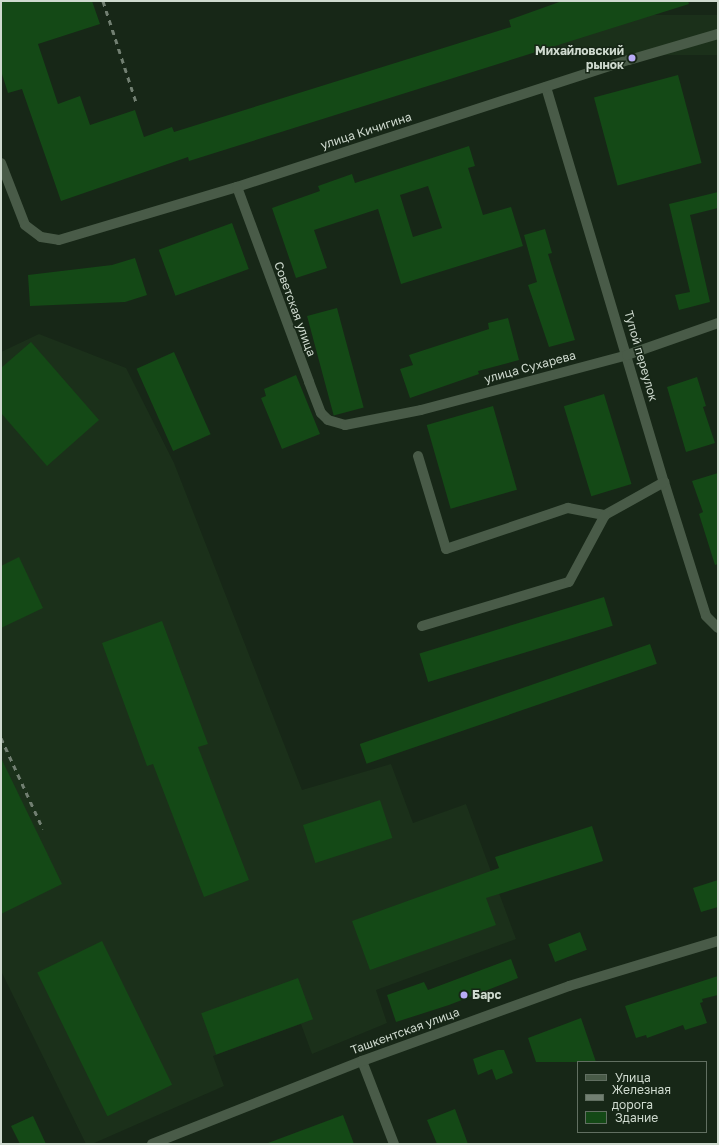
<!DOCTYPE html>
<html>
<head>
<meta charset="utf-8">
<style>
	body { margin:0 }
	#map { position:relative; width:719px; height:1145px; overflow:hidden; background:#172717; font-family:"Golos Text",sans-serif }
	div>[style] { position:absolute }
	.built>* { inset:0; background:#1b301a; transform-origin:0 0 }
	.building>* { inset:0; background:#144916; transform-origin:0 0 }
	.minor>* { height:10px; margin:-5px; padding:0 5px; transform-origin:5px; border-radius:5px; background:#495b48 }
	.rail>* { height:3px; margin-top:-1.5px; transform-origin:0; background:repeating-linear-gradient(90deg,#717f71 0 5px,transparent 0 10px) }
	.dots>* { width:11px; height:11px; translate:-50% -50%; box-sizing:border-box; border:2px solid #172717; border-radius:50% }
	span { translate:-50% -50%; white-space:nowrap; text-align:center; line-height:1.15; -webkit-text-stroke:3px #172717; paint-order:stroke }
	.poi-label { font-size:12px; color:#cfdacf; font-weight:700 }
	.right { translate:-100% -50%; text-align:right }
	.left { translate:0 -50%; text-align:left }
	.street-label { font-size:12px; color:#cfdacf }
	.frame { position:absolute; inset:0; border:2px solid #cfdacf; pointer-events:none }
	.legend { position:absolute; left:577px; top:1061px; width:130px; height:72px; box-sizing:border-box; background:#172717; border:1px solid #616f61; margin:0; padding:5px 7px; list-style:none; font-size:12px; color:#cfdacf }
	.legend li { display:flex; align-items:center; gap:8px; height:20px }
	.legend b { width:20px; border:1px solid #616f61 }
</style>
</head>
<body>
<div id="map">
	<div class="built">
		<i style="left:718px;top:15px;width:40px;height:178px;rotate:90deg"></i>
		<i style="clip-path:polygon(39px 334px,126px 368px,174px 463px,302px 790px,391px 764px,413px 823px,466px 804px,516px 939px,376px 990px,387px 1023px,312px 1054px,301px 1024px,213px 1056px,224px 1086px,92px 1144px,86px 1144px,1px 971px,1px 352px)"></i>
	</div>
	<div class="building">
		<i style="clip-path:polygon(1px 1px,92px 1px,100px 24px,38px 44px,58px 104px,80px 96px,90px 125px,135px 110px,144px 137px,172px 127px,174px 132px,511px 27px,509px 20px,562px 1px,688px 1px,689px 4px,189px 161px,188px 157px,61px 201px,22px 89px,8px 93px,1px 71px)"></i>
		<i style="left:678px;top:75px;width:91px;height:87px;rotate:75deg"></i>
		<i style="clip-path:polygon(evenodd,469px 146px,475px 166px,468px 168px,483px 215px,511px 207px,523px 246px,401px 284px,378px 209px,314px 230px,327px 268px,296px 278px,272px 208px,320px 191px,318px 186px,352px 174px,355px 183px,469px 146px,428px 186px,442px 228px,413px 237px,400px 195px,428px 186px)"></i>
		<i style="clip-path:polygon(718px 192px,718px 208px,690px 215px,710px 302px,679px 310px,675px 295px,690px 292px,669px 204px)"></i>
		<i style="left:232px;top:223px;width:49px;height:78px;rotate:70deg"></i>
		<i style="clip-path:polygon(545px 229px,552px 253px,548px 254px,575px 340px,549px 347px,528px 285px,537px 282px,524px 235px)"></i>
		<i style="clip-path:polygon(135px 258px,147px 295px,125px 302px,30px 306px,28px 275px,112px 265px)"></i>
		<i style="left:337px;top:308px;width:103px;height:31px;rotate:75deg"></i>
		<i style="clip-path:polygon(508px 318px,519px 360px,478px 371px,479px 374px,410px 398px,400px 369px,413px 365px,409px 355px,489px 329px,488px 323px)"></i>
		<i style="clip-path:polygon(31px 342px,99px 420px,47px 466px,1px 413px,1px 368px)"></i>
		<i style="left:174px;top:352px;width:90px;height:41px;rotate:66deg"></i>
		<i style="clip-path:polygon(296px 375px,320px 434px,282px 449px,261px 398px,266px 396px,264px 389px)"></i>
		<i style="clip-path:polygon(697px 377px,706px 406px,703px 407px,715px 443px,686px 452px,667px 387px)"></i>
		<i style="left:604px;top:394px;width:94px;height:42px;rotate:73deg"></i>
		<i style="left:493px;top:406px;width:87px;height:69px;rotate:74deg"></i>
		<i style="clip-path:polygon(718px 473px,718px 564px,715px 565px,699px 514px,703px 512px,692px 481px)"></i>
		<i style="clip-path:polygon(19px 557px,43px 608px,1px 628px,1px 566px)"></i>
		<i style="left:604px;top:597px;width:30px;height:193px;rotate:73deg"></i>
		<i style="clip-path:polygon(162px 621px,208px 744px,198px 747px,249px 880px,204px 897px,153px 764px,147px 766px,102px 643px)"></i>
		<i style="left:650px;top:644px;width:21px;height:307px;rotate:71deg"></i>
		<i style="clip-path:polygon(1px 758px,62px 884px,1px 914px)"></i>
		<i style="left:380px;top:800px;width:40px;height:81px;rotate:72deg"></i>
		<i style="clip-path:polygon(592px 826px,603px 861px,486px 898px,496px 925px,370px 970px,352px 921px,499px 868px,495px 857px)"></i>
		<i style="clip-path:polygon(718px 880px,718px 907px,701px 912px,693px 888px)"></i>
		<i style="left:580px;top:932px;width:19px;height:34px;rotate:69deg"></i>
		<i style="left:102px;top:941px;width:160px;height:72px;rotate:64deg"></i>
		<i style="clip-path:polygon(511px 959px,518px 978px,449px 1005px,396px 1022px,387px 995px,424px 982px,428px 990px)"></i>
		<i style="clip-path:polygon(718px 976px,718px 995px,702px 999px,703px 1002px,700px 1003px,707px 1023px,685px 1030px,683px 1025px,647px 1038px,646px 1035px,636px 1038px,625px 1006px)"></i>
		<i style="left:298px;top:978px;width:44px;height:103px;rotate:70deg"></i>
		<i style="clip-path:polygon(581px 1018px,596px 1062px,536px 1062px,528px 1038px)"></i>
		<i style="clip-path:polygon(498px 1050px,504px 1050px,513px 1073px,496px 1080px,492px 1069px,478px 1075px,473px 1059px)"></i>
		<i style="clip-path:polygon(455px 1109px,468px 1144px,437px 1144px,427px 1120px)"></i>
		<i style="clip-path:polygon(343px 1115px,354px 1144px,269px 1144px,268px 1143px)"></i>
		<i style="clip-path:polygon(33px 1116px,46px 1144px,20px 1144px,11px 1126px)"></i>
	</div>
	<div class="minor">
		<i style="left:546px;top:87px;width:412px;rotate:73.4deg"></i>
		<i style="left:664px;top:482px;width:140px;rotate:72.6deg"></i>
		<i style="left:706px;top:616px;width:17px;rotate:45deg"></i>
		<i style="left:1px;top:163px;width:66px;rotate:68.8deg"></i>
		<i style="left:25px;top:225px;width:20px;rotate:37deg"></i>
		<i style="left:41px;top:237px;width:18px;rotate:9deg"></i>
		<i style="left:59px;top:240px;width:186px;rotate:-16.6deg"></i>
		<i style="left:237px;top:187px;width:412px;rotate:-18deg"></i>
		<i style="left:629px;top:60px;width:93px;rotate:-16.3deg"></i>
		<i style="left:237px;top:187px;width:208px;rotate:69.7deg"></i>
		<i style="left:309px;top:382px;width:33px;rotate:69deg"></i>
		<i style="left:321px;top:413px;width:10px;rotate:45deg"></i>
		<i style="left:328px;top:420px;width:18px;rotate:16deg"></i>
		<i style="left:345px;top:425px;width:77px;rotate:-11.2deg"></i>
		<i style="left:421px;top:410px;width:213px;rotate:-14.9deg"></i>
		<i style="left:627px;top:355px;width:96px;rotate:-19.4deg"></i>
		<i style="left:418px;top:456px;width:97px;rotate:73.2deg"></i>
		<i style="left:446px;top:549px;width:129px;rotate:-18.6deg"></i>
		<i style="left:568px;top:508px;width:38px;rotate:11deg"></i>
		<i style="left:605px;top:515px;width:68px;rotate:-29.2deg"></i>
		<i style="left:422px;top:626px;width:153px;rotate:-16.7deg"></i>
		<i style="left:569px;top:582px;width:76px;rotate:-61.8deg"></i>
		<i style="left:362px;top:1061px;width:89px;rotate:68.9deg"></i>
		<i style="left:152px;top:1144px;width:226px;rotate:-21.6deg"></i>
		<i style="left:362px;top:1061px;width:220px;rotate:-19.9deg"></i>
		<i style="left:569px;top:986px;width:156px;rotate:-16.8deg"></i>
	</div>
	<div class="rail">
		<i style="left:103px;top:1px;width:109px;rotate:71.9deg"></i>
		<i style="left:1px;top:738px;width:100px;rotate:65.2deg"></i>
	</div>
	<div class="dots">
		<i style="left:632px;top:58px;background:#b9abf7"></i>
		<i style="left:464px;top:995px;background:#b9abf7"></i>
	</div>
	<div class="poi-label">
		<span class="right" style="left:624px;top:58px">Михайловский<br>рынок</span>
		<span class="left" style="left:472px;top:995px">Барс</span>
	</div>
	<div class="street-label">
		<span style="left:366px;top:131px;rotate:-18deg">улица Кичигина</span>
		<span style="left:295px;top:309px;rotate:70deg">Советская улица</span>
		<span style="left:641px;top:356px;rotate:74deg">Тупой переулок</span>
		<span style="left:530px;top:367px;rotate:-15deg">улица Сухарева</span>
		<span style="left:405px;top:1031px;rotate:-20deg">Ташкентская улица</span>
	</div>
	<div class="frame"></div>
	<ul class="legend">
	<li><b style="height:5px;background:#495b48"></b>Улица</li>
	<li><b style="height:5px;background:#717f71"></b>Железная дорога</li>
	<li><b style="height:11px;background:#144916"></b>Здание</li>
	</ul>
</div>
</body>
</html>
